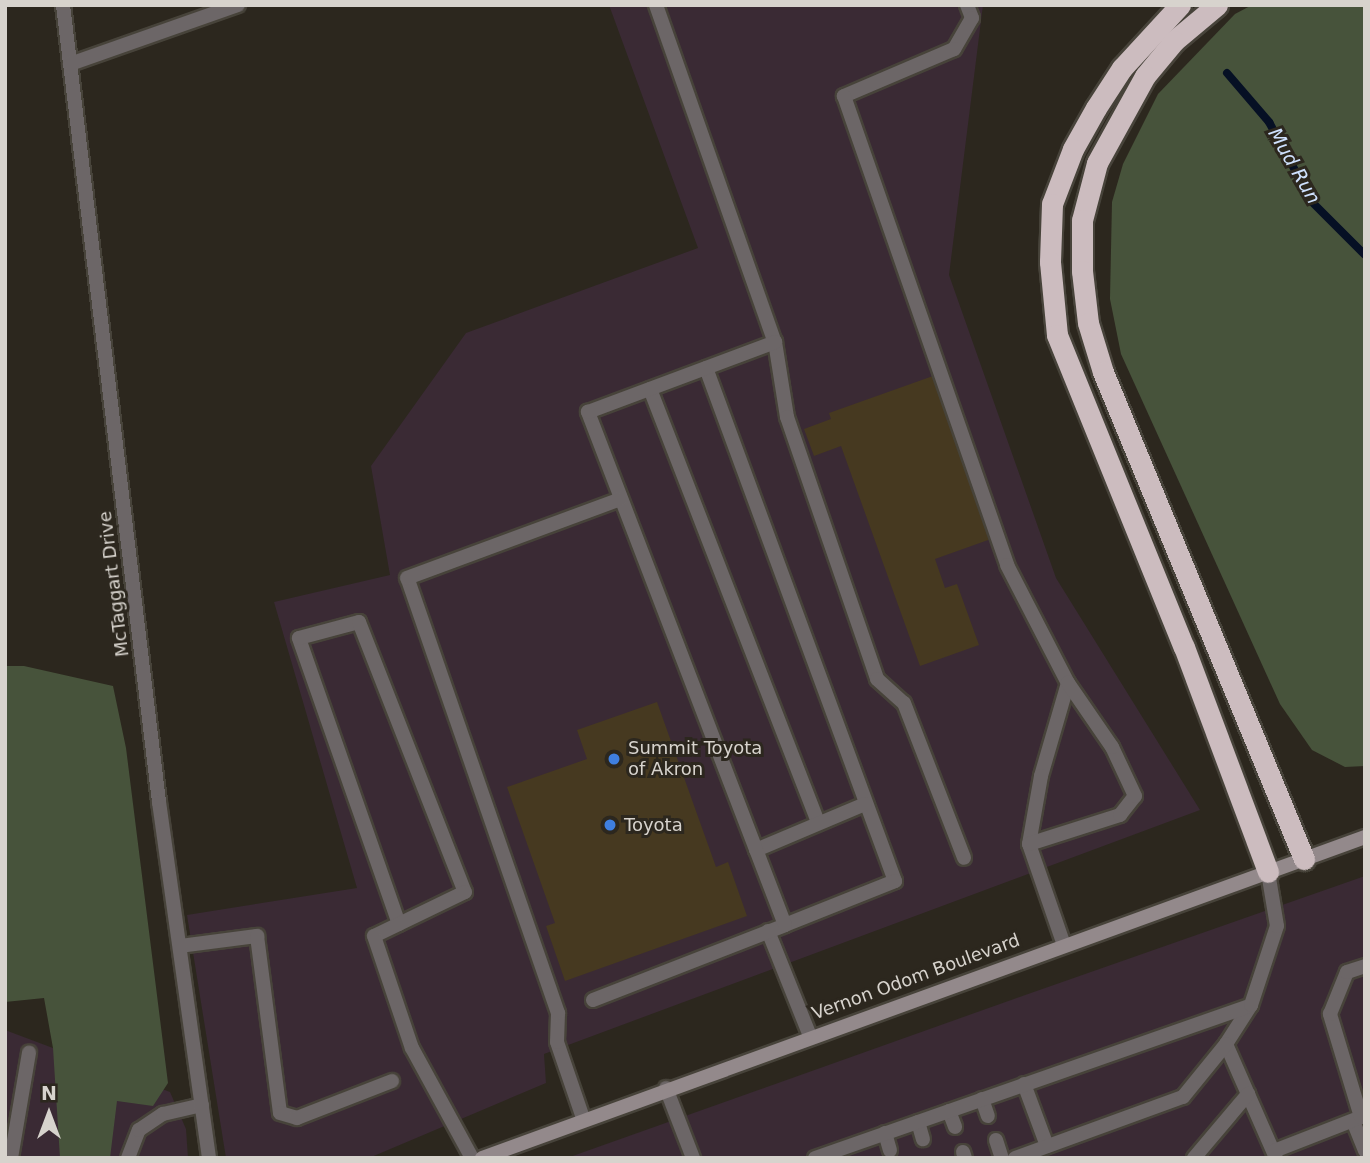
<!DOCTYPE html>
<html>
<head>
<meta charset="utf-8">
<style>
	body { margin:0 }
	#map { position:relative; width:1370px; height:1163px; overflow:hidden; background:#2c271e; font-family:"DejaVu Sans",sans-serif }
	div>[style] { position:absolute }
	.commercial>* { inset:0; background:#3a2a34 }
	.green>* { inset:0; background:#47533b }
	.stream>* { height:8px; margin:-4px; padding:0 4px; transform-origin:4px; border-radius:4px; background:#061024 }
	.building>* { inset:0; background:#463920 }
	.roads { filter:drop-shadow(2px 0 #47433a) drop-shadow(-2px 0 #47433a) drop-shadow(0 2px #47433a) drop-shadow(0 -2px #47433a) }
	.service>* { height:14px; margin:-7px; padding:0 7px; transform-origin:7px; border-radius:7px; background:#6c6667 }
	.minor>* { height:14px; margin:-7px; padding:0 7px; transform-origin:7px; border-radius:7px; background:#6c6667 }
	.secondary>* { height:14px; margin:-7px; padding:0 7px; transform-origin:7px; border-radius:7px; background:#93898b }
	.motorway>* { height:21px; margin:-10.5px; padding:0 10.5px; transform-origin:10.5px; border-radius:10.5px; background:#ccbcbf }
	.dots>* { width:19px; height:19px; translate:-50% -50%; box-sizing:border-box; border:4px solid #2c271e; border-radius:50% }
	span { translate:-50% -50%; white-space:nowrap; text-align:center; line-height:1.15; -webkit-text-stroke:6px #2c271e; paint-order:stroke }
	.street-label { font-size:18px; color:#d7d3cd }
	.poi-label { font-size:18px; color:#d7d3cd }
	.left { translate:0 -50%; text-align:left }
	.water-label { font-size:19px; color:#cfe1fe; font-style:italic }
	.frame { position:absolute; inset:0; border:7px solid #d7d3cd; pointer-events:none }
	.north { position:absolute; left:14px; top:1079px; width:70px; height:70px; -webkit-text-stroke:5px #2c271e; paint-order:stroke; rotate:0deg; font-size:19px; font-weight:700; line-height:28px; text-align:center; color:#d7d3cd }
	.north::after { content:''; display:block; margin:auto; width:24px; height:32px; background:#d7d3cd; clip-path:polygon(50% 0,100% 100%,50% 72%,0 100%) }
</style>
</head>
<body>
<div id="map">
	<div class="commercial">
		<i style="clip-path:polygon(609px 5px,983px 5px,949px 275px,1056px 578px,1200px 810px,544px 1054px,546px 1083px,369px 1158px,226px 1158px,187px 915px,357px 888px,274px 602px,390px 575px,371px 466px,466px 333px,698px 248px)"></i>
		<i style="clip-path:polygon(1365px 876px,1365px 1158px,567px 1158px,1014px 999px)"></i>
		<i style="clip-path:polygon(5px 1030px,170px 1092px,186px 1129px,188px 1158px,5px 1158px)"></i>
	</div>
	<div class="green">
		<i style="clip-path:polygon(1252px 5px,1365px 5px,1365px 766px,1345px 767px,1312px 750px,1280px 704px,1121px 354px,1110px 299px,1112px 202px,1123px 164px,1158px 94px,1235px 14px)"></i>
		<i style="clip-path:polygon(5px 666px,24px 666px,113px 686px,126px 748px,168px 1083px,153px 1106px,117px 1101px,110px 1158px,60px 1158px,53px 1048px,44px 998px,5px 1002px)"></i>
	</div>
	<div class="stream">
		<i style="left:1227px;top:73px;width:65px;rotate:49.4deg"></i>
		<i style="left:1269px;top:122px;width:91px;rotate:61.7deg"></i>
		<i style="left:1312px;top:202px;width:75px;rotate:45deg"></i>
	</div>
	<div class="building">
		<i style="clip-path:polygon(933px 376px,991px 539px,935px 559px,945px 588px,957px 584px,979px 645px,920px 666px,841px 446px,814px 456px,804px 429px,831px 419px,829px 413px)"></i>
		<i style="clip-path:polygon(657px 702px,716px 867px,728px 862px,747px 916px,565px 981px,546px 926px,555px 923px,507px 787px,587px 759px,577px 730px)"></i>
	</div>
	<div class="roads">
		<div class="service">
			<i style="left:656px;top:5px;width:357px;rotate:70.6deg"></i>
			<i style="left:775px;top:342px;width:76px;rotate:80.9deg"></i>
			<i style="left:787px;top:417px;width:277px;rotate:71deg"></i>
			<i style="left:877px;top:679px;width:36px;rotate:42deg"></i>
			<i style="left:904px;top:703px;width:166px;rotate:68.8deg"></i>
			<i style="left:967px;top:5px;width:14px;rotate:69deg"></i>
			<i style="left:972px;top:18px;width:36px;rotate:120deg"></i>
			<i style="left:954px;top:49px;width:120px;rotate:156.9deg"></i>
			<i style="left:844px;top:96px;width:497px;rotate:70.8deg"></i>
			<i style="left:1007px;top:565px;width:133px;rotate:62.7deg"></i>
			<i style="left:1068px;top:683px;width:97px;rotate:106.2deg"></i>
			<i style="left:1041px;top:776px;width:69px;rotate:100deg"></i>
			<i style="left:1029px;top:844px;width:107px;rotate:70.9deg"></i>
			<i style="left:706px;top:368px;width:547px;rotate:69.78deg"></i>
			<i style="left:895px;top:881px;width:118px;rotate:158.2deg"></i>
			<i style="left:650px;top:389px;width:465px;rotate:68.8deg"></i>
			<i style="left:1029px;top:844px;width:96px;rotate:-17.7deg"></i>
			<i style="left:1120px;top:815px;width:24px;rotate:-52deg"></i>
			<i style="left:1135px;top:796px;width:54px;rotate:-115.1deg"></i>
			<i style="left:1112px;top:747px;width:78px;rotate:-124.5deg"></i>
			<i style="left:756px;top:850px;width:118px;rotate:-22.9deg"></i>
			<i style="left:399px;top:924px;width:303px;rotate:-109.3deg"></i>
			<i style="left:299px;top:638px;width:62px;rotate:-14.9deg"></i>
			<i style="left:359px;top:622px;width:290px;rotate:68.6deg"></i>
			<i style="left:465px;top:892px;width:101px;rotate:154.2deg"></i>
			<i style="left:374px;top:936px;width:118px;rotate:71.3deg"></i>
			<i style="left:412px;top:1048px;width:125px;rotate:61.4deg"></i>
			<i style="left:768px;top:931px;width:113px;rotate:68.2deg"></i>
			<i style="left:180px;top:946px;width:78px;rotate:-7.4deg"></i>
			<i style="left:257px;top:936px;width:178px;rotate:82.6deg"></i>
			<i style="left:280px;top:1113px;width:18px;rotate:16deg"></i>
			<i style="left:297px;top:1118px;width:102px;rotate:-21.3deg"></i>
			<i style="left:593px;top:1000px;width:206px;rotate:-21.3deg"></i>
			<i style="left:785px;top:925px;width:550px;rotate:-111.01deg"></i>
			<i style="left:588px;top:412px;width:200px;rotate:-20.5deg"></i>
			<i style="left:1251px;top:1005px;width:46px;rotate:122.7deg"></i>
			<i style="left:1226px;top:1044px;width:124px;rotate:66.3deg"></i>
			<i style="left:1024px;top:1084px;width:66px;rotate:69.6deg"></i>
			<i style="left:666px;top:1088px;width:75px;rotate:68.9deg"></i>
			<i style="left:982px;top:1099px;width:18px;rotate:71deg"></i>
			<i style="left:949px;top:1111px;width:17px;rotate:69deg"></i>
			<i style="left:583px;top:1118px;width:80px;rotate:-108.9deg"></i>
			<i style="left:557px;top:1042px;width:29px;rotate:-88deg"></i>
			<i style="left:558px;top:1013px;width:460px;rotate:-109.1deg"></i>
			<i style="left:407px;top:578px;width:228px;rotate:-20.3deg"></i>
			<i style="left:1353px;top:1121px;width:32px;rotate:68deg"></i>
			<i style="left:918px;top:1122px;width:18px;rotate:74deg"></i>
			<i style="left:885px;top:1133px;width:18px;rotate:74deg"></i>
			<i style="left:996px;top:1140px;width:19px;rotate:72deg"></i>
			<i style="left:1274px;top:1151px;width:93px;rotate:-21.3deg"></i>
			<i style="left:1361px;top:1117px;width:108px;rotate:-106.8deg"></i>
			<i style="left:1330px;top:1014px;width:45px;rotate:-68deg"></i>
			<i style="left:1347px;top:972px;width:19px;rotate:-18deg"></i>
			<i style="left:963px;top:1152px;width:6px;rotate:72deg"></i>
			<i style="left:11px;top:1158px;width:107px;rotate:-80.3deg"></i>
			<i style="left:128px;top:1158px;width:30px;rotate:-69deg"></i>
			<i style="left:139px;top:1130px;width:29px;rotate:-34deg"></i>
			<i style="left:163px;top:1114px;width:40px;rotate:-13deg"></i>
			<i style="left:815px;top:1158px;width:462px;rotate:-19.3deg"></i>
			<i style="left:1251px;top:1005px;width:83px;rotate:-71.8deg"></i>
			<i style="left:1277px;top:926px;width:55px;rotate:-99.5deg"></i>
			<i style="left:1015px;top:1158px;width:179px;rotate:-20deg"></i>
			<i style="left:1183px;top:1097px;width:68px;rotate:-50.9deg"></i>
			<i style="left:1194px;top:1158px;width:84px;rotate:-49.8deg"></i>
		</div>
		<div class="minor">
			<i style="left:63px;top:5px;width:803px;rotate:83.13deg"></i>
			<i style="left:159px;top:802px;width:359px;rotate:82deg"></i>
			<i style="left:70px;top:64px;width:178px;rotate:-19.4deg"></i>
		</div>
		<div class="secondary">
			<i style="left:482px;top:1158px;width:940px;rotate:-19.98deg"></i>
		</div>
		<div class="motorway">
			<i style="left:1180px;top:5px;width:86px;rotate:132.6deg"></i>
			<i style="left:1122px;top:68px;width:48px;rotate:123deg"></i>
			<i style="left:1096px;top:108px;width:47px;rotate:119.3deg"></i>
			<i style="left:1073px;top:149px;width:59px;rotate:110.9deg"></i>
			<i style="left:1052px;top:204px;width:58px;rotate:92deg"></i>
			<i style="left:1050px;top:262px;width:73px;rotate:84.5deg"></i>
			<i style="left:1057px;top:335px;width:337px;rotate:67.9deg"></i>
			<i style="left:1184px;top:647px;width:240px;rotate:69.5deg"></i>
			<i style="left:1217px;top:5px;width:56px;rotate:140.1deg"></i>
			<i style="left:1174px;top:41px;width:45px;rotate:129.6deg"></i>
			<i style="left:1145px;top:76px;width:99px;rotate:118.9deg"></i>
			<i style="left:1097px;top:163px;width:59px;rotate:104.7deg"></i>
			<i style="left:1082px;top:220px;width:51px;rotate:90deg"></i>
			<i style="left:1082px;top:271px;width:52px;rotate:83.4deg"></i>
			<i style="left:1088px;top:323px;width:51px;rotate:73deg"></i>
			<i style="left:1103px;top:372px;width:527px;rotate:67.57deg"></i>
		</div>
	</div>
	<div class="dots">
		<i style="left:614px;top:759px;background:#3f7fe0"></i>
		<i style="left:610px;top:825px;background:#3f7fe0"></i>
	</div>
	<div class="street-label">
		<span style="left:114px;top:584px;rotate:-97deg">McTaggart Drive</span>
		<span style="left:916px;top:977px;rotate:-20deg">Vernon Odom Boulevard</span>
	</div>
	<div class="poi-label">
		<span class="left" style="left:628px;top:759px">Summit Toyota<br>of Akron</span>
		<span class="left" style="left:624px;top:825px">Toyota</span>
	</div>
	<div class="water-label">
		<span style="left:1294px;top:166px;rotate:60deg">Mud Run</span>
	</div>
	<div class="frame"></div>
	<div class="north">N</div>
</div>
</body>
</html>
